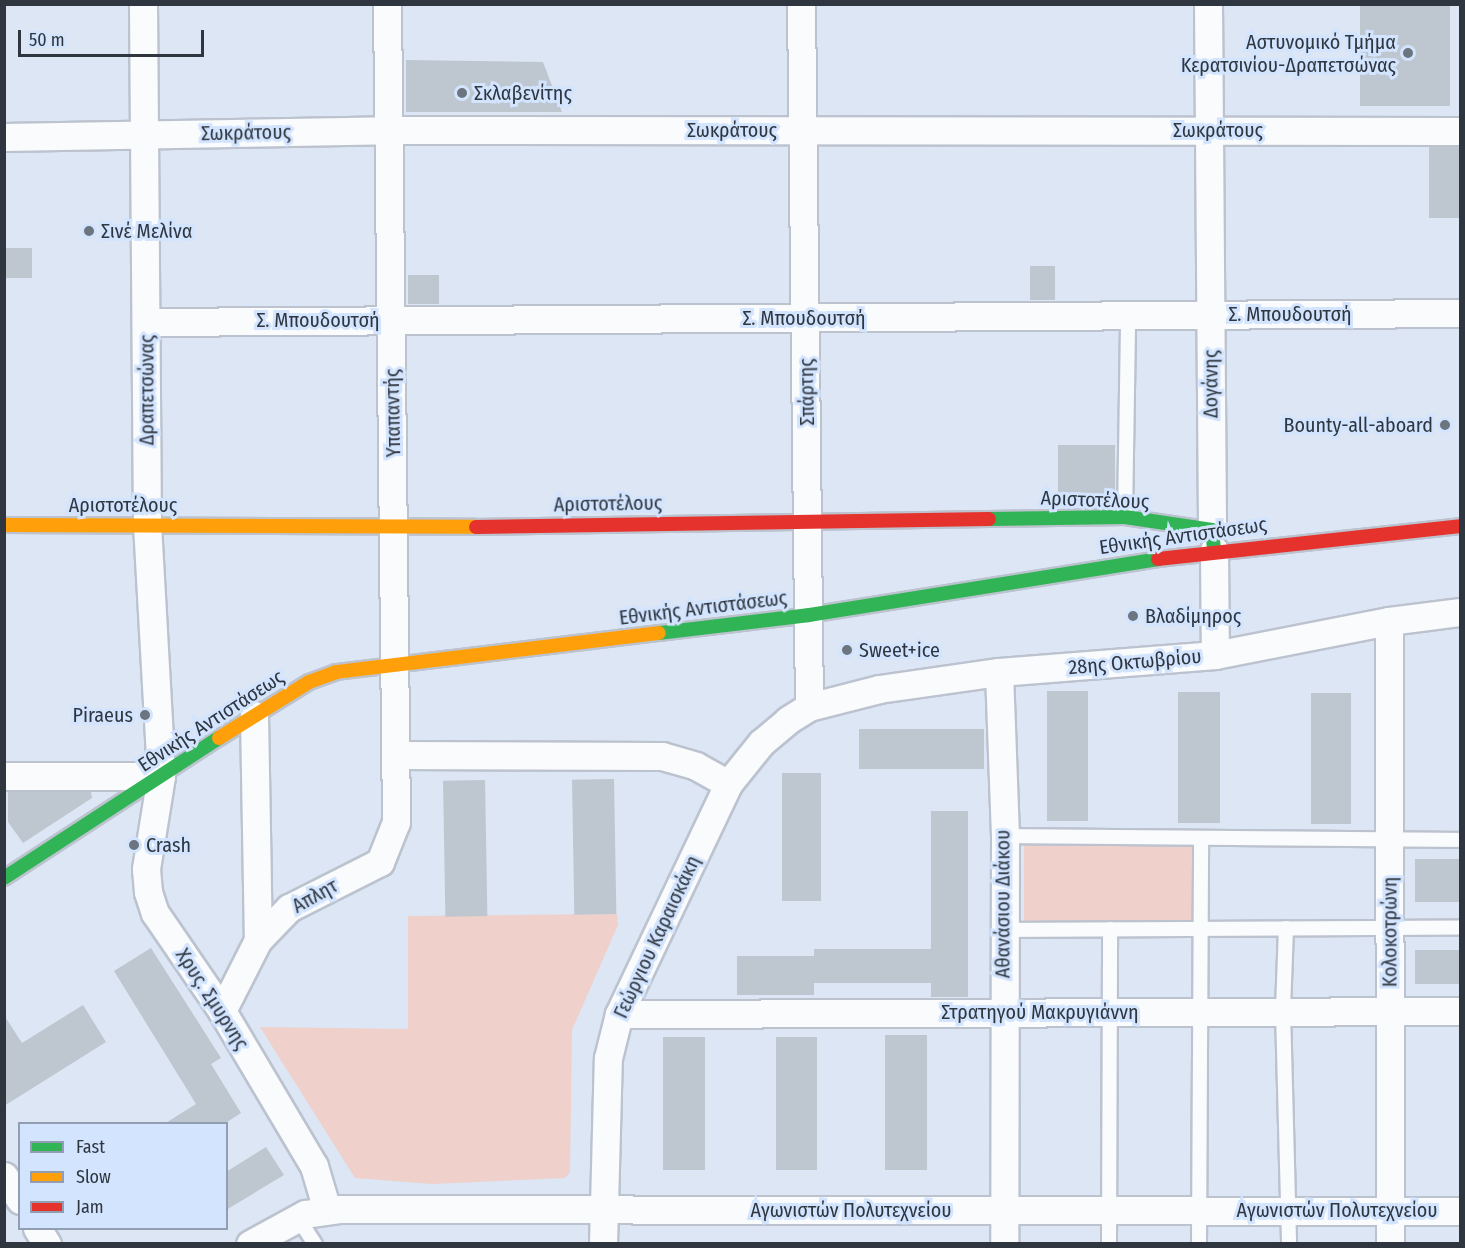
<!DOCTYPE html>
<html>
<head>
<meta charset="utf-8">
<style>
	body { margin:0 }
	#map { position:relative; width:1465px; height:1248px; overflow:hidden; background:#dce6f4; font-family:"Fira Sans Condensed",sans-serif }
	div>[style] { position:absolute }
	.green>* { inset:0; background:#efd0ca; transform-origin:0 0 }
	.building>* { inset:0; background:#bec6d0; transform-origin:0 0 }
	.roads { filter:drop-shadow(2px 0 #bcc3cf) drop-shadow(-2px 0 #bcc3cf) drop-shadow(0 2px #bcc3cf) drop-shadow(0 -2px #bcc3cf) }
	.lane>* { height:14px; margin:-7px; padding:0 7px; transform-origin:7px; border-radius:7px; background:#fafbfd }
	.street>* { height:27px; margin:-13.5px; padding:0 13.5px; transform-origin:13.5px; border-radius:13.5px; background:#fafbfd }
	.fast>* { height:14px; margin:-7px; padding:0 7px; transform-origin:7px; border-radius:7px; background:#30b455 }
	.slow>* { height:14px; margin:-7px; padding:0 7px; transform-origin:7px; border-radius:7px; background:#ff9f0a }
	.jam>* { height:14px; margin:-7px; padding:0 7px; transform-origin:7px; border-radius:7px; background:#e5322d }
	.dots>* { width:16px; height:16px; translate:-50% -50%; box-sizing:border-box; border:3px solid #d2e4fe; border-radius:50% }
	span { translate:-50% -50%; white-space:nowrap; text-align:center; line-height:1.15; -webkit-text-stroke:6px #d2e4fe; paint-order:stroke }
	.poi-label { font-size:20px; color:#2f3640 }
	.right { translate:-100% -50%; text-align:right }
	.left { translate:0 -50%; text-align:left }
	.street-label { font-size:20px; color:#2f3640 }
	.frame { position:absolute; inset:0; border:6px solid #2f3640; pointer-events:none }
	.legend { position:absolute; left:18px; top:1122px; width:210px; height:108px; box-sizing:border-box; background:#d2e4fe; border:2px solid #919eb2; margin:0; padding:8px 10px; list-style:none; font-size:18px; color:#2f3640 }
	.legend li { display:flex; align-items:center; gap:12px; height:30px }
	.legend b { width:30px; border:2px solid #919eb2 }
	.scale { position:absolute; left:18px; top:30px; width:186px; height:27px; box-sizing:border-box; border:3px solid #2f3640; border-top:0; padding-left:8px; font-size:18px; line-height:21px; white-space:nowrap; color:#2f3640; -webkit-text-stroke:4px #d2e4fe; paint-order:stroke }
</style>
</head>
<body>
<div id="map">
	<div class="green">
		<i style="left:1024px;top:843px;width:168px;height:82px"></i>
		<i style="clip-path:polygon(617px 914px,618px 925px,572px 1030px,570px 1172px,565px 1178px,432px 1184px,355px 1178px,260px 1027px,408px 1029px,408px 916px)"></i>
	</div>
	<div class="building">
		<i style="left:1360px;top:4px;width:90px;height:102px"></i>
		<i style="clip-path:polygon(406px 60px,543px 62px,562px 112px,406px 112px)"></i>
		<i style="left:1429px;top:147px;width:32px;height:71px"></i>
		<i style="left:4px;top:248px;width:28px;height:30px"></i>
		<i style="left:1030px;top:266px;width:25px;height:34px"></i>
		<i style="left:408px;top:275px;width:31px;height:29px"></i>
		<i style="left:1058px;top:445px;width:57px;height:54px"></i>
		<i style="left:1047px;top:691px;width:41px;height:130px"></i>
		<i style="left:1178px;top:692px;width:42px;height:131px"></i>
		<i style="left:1311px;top:693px;width:40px;height:131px"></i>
		<i style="left:859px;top:729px;width:125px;height:40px"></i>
		<i style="left:782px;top:773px;width:39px;height:128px"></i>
		<i style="left:614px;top:779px;width:135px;height:42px;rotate:89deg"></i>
		<i style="left:485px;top:780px;width:136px;height:42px;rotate:89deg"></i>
		<i style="clip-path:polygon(8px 792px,91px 792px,92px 798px,23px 843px,8px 822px)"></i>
		<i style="clip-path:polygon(931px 811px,968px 811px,968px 997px,931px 997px,931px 983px,814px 983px,814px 995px,737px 995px,737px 956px,814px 956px,814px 949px,931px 949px)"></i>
		<i style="left:1415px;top:859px;width:46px;height:43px"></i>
		<i style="clip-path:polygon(151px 948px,221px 1058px,211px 1064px,241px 1113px,224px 1124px,164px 1124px,196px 1104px,114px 971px)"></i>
		<i style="left:1415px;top:950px;width:46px;height:34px"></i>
		<i style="clip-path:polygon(83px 1005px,106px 1042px,4px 1106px,4px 1015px,22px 1043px)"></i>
		<i style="left:885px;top:1035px;width:42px;height:135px"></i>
		<i style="left:663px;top:1037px;width:42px;height:133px"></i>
		<i style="left:776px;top:1037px;width:41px;height:133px"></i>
		<i style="clip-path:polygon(266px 1147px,284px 1175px,226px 1210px,226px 1172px)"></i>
	</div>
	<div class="roads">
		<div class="lane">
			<i style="left:1125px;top:517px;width:202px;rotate:-89.1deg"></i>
			<i style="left:1005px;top:836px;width:455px;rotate:0.5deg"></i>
			<i style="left:1286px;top:928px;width:83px;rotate:92.1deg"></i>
			<i style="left:1283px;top:1011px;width:233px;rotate:88.5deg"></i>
			<i style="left:1005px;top:930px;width:455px;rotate:-0.3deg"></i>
			<i style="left:298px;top:1218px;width:31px;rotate:57deg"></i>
			<i style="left:1109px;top:1244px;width:315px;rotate:-89.8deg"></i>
			<i style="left:1199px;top:1244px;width:406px;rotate:-89.7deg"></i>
		</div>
		<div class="street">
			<i style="left:143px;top:4px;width:520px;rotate:89.56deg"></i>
			<i style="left:147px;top:524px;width:252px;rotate:86.8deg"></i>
			<i style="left:161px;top:776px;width:94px;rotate:99.2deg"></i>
			<i style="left:146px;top:869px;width:23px;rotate:85deg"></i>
			<i style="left:148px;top:892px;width:22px;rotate:72deg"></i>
			<i style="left:155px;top:913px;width:119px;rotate:55.6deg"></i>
			<i style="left:222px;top:1011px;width:180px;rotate:59.3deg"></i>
			<i style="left:314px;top:1166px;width:46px;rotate:73.5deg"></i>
			<i style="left:801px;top:4px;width:703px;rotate:89.35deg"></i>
			<i style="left:1208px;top:4px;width:526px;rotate:89.56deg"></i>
			<i style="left:4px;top:137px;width:385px;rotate:-1deg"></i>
			<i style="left:389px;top:130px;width:1071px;rotate:0.05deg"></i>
			<i style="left:147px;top:322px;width:1313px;rotate:-0.39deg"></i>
			<i style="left:1214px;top:550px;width:105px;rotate:89.5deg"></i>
			<i style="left:1389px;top:621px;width:623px;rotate:89.91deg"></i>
			<i style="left:999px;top:672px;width:164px;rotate:87.9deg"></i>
			<i style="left:1005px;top:836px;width:408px;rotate:90.1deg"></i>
			<i style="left:254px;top:715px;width:225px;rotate:89deg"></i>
			<i style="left:398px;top:755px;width:264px;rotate:0.2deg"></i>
			<i style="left:662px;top:756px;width:35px;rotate:16deg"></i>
			<i style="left:696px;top:766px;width:37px;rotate:29deg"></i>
			<i style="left:4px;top:776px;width:157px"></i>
			<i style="left:222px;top:1011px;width:80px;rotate:-63.1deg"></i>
			<i style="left:258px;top:940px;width:45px;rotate:-45.9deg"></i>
			<i style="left:289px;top:908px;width:102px;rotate:-26.8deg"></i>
			<i style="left:380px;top:862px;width:43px;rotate:-68.2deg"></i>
			<i style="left:396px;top:822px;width:818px;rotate:-90.63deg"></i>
			<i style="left:619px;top:1014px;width:841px;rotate:-0.2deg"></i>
			<i style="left:4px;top:1176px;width:29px;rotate:56deg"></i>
			<i style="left:37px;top:1228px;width:19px;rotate:58deg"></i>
			<i style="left:250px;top:1244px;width:63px;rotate:-28.6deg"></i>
			<i style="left:305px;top:1214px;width:36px;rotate:-8deg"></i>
			<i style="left:341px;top:1209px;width:1119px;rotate:0.1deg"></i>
			<i style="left:603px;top:1244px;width:186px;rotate:-88.5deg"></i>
			<i style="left:608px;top:1058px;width:45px;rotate:-76deg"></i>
			<i style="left:619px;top:1014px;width:255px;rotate:-64.6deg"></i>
			<i style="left:728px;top:784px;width:53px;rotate:-51.2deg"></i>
			<i style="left:761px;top:743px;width:35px;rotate:-40deg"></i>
			<i style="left:788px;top:720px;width:25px;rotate:-32deg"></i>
			<i style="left:809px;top:707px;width:72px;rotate:-14.4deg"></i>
			<i style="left:879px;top:689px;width:121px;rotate:-8.1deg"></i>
			<i style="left:999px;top:672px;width:217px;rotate:-4.5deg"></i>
			<i style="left:1215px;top:655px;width:177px;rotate:-11.1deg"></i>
			<i style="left:1389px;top:621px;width:72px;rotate:-7.2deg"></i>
		</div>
		<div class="fast">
			<i style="left:989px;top:519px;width:136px;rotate:-0.8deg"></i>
			<i style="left:1125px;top:517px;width:88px;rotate:8.5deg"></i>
			<i style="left:1212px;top:530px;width:20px;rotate:84deg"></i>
			<i style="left:659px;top:633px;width:151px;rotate:-6.8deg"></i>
			<i style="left:809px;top:615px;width:353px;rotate:-9.1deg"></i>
			<i style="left:4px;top:878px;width:257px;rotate:-33.1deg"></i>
		</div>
		<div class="slow">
			<i style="left:4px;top:525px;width:472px;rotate:0.2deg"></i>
			<i style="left:219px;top:738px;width:106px;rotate:-31.9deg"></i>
			<i style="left:309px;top:682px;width:29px;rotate:-20deg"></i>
			<i style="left:336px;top:672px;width:325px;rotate:-6.9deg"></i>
		</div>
		<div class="jam">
			<i style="left:476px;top:527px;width:513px;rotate:-0.89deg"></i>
			<i style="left:1158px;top:559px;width:304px;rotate:-6.2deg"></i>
		</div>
	</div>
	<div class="dots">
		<i style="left:1408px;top:53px;background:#6c747f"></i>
		<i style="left:462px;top:93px;background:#6c747f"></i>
		<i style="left:89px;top:231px;background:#6c747f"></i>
		<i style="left:1445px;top:425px;background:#6c747f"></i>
		<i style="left:1133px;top:616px;background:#6c747f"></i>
		<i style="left:847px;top:650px;background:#6c747f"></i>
		<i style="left:145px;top:715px;background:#6c747f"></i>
		<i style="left:134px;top:845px;background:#6c747f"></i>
	</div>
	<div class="poi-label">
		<span class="right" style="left:1396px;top:54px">Αστυνομικό Τμήμα<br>Κερατσινίου-Δραπετσώνας</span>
		<span class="left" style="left:474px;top:93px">Σκλαβενίτης</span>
		<span class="left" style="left:101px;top:231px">Σινέ Μελίνα</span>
		<span class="right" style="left:1433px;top:425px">Bounty-all-aboard</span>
		<span class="left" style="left:1145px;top:616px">Βλαδίμηρος</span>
		<span class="left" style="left:859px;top:650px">Sweet+ice</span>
		<span class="right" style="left:133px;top:715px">Piraeus</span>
		<span class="left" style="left:146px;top:845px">Crash</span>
	</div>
	<div class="street-label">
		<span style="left:732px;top:130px">Σωκράτους</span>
		<span style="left:1218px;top:130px">Σωκράτους</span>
		<span style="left:246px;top:133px;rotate:-1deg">Σωκράτους</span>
		<span style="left:1290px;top:314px">Σ. Μπουδουτσή</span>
		<span style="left:804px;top:318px">Σ. Μπουδουτσή</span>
		<span style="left:318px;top:320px">Σ. Μπουδουτσή</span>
		<span style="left:1211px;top:384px;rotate:-90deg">Δογάνης</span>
		<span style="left:147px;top:390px;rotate:-90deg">Δραπετσώνας</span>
		<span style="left:807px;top:392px;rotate:-91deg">Σπάρτης</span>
		<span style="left:393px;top:413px;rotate:-91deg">Υπαπαντής</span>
		<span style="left:1095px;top:500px;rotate:2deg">Αριστοτέλους</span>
		<span style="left:608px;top:504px;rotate:-1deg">Αριστοτέλους</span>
		<span style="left:123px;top:505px">Αριστοτέλους</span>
		<span style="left:1183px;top:536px;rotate:-8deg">Εθνικής Αντιστάσεως</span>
		<span style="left:703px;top:608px;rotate:-7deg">Εθνικής Αντιστάσεως</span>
		<span style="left:1135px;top:662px;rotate:-5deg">28ης Οκτωβρίου</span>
		<span style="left:211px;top:721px;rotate:-33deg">Εθνικής Αντιστάσεως</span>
		<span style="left:315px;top:896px;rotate:-29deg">Απλητ</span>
		<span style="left:1003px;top:904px;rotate:-90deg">Αθανάσιου Διάκου</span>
		<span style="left:1390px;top:932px;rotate:-90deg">Κολοκοτρώνη</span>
		<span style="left:657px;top:937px;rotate:-65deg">Γεώργιου Καραισκάκη</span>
		<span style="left:212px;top:999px;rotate:57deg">Χρυς. Σμυρνης</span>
		<span style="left:1040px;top:1012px">Στρατηγού Μακρυγιάννη</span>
		<span style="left:851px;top:1210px">Αγωνιστών Πολυτεχνείου</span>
		<span style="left:1337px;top:1210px">Αγωνιστών Πολυτεχνείου</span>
	</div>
	<div class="frame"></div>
	<ul class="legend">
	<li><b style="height:8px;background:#30b455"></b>Fast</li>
	<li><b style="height:8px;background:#ff9f0a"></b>Slow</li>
	<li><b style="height:8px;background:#e5322d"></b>Jam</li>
	</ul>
	<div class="scale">50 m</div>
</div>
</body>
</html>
